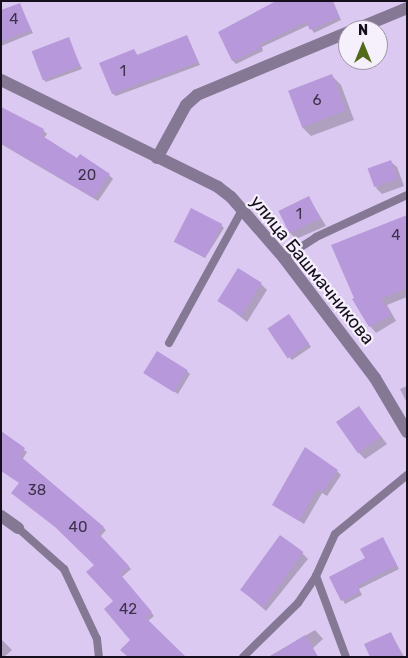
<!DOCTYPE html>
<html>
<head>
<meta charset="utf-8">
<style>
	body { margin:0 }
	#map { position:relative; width:408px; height:658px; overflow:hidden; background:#dbc9f1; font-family:Rubik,sans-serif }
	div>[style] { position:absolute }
	.shadow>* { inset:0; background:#0003 }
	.building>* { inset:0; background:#b799db; transform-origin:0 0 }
	.lane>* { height:8px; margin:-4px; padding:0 4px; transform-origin:4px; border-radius:4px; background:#847894 }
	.street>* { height:12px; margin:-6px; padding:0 6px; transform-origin:6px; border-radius:6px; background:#847894 }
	span { translate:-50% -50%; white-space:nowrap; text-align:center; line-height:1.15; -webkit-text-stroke:4.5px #f6f0fd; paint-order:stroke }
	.number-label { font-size:15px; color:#3e314c }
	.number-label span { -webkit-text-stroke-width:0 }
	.street-label { font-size:18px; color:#150e1c }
	.frame { position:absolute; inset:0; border:2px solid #150e1c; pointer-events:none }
	.north { position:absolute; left:338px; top:20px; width:50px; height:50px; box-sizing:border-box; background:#f6f0fd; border:1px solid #9c96a3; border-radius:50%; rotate:0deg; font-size:14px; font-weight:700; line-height:20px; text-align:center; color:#150e1c }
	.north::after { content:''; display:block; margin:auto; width:18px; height:22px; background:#526a1a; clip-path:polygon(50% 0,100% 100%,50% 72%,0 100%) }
</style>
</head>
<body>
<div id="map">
	<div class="shadow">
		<i style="clip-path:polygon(299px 1px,333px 1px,341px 20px,314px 33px,309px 25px,262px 47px,263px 51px,236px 64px,233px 61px,220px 33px)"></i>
		<i style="clip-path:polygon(19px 4px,33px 33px,1px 46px,1px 11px)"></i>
		<i style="clip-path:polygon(187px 36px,200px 65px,116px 96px,113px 94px,134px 50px,138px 56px)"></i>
		<i style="clip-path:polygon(68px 39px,82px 69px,46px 82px,43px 79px)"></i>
		<i style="clip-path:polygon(332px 76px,341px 85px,354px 120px,311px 136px,302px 127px)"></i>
		<i style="clip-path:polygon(1px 107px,43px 130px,47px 134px,44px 138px,78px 160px,109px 175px,113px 179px,98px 201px,1px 144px)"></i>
		<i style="clip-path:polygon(390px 161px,397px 167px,404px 186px,382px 194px,376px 188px)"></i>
		<i style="clip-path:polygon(309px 198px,326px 226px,296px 239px,290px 233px)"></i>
		<i style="clip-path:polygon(407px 215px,407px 297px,387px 305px,396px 321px,376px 333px,370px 326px)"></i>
		<i style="clip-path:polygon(221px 225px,224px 228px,205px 258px,174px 241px)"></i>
		<i style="clip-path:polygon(261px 284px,267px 290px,247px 322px,219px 300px)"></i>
		<i style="clip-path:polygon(292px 319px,311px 347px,292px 360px,289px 357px)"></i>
		<i style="clip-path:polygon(187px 371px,190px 374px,178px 394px,145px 373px)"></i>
		<i style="clip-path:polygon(407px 386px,407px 403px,400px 389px)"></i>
		<i style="clip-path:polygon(359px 408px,387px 444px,365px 459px,359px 453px)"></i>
		<i style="clip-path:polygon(1px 433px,27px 452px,22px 460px,106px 530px,100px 537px,131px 569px,122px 577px,154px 616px,148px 621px,115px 601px,95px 565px,20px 484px)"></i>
		<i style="clip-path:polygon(337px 471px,341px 475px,327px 496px,322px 493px,304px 524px,273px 504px)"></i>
		<i style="clip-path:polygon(382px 539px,399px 569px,359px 589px,362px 595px,345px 604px,330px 577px,366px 559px)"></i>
		<i style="clip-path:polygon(302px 553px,308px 559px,266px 611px,246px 594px)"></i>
		<i style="clip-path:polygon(315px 630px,323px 639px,313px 648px,318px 657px,268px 657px)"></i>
		<i style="clip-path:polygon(391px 633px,404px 657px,371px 657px)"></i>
		<i style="clip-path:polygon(1px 639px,12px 650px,4px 657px,1px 657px)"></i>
	</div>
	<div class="building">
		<i style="clip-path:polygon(276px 1px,332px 1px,339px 17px,310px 30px,306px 22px,260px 44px,261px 48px,232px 61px,218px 32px)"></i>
		<i style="clip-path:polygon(20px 3px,31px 30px,1px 42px,1px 10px)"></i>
		<i style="clip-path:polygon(187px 35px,198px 62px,112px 94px,99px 63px,134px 49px,137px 55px)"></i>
		<i style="left:69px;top:37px;width:31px;height:40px;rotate:69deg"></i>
		<i style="left:332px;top:74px;width:39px;height:47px;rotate:69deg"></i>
		<i style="clip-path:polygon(1px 107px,44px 129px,41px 135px,77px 158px,80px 154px,110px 174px,94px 198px,1px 143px)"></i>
		<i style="left:391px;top:160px;width:20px;height:25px;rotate:70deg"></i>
		<i style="left:309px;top:196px;width:25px;height:34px;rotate:64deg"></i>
		<i style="left:191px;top:208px;width:35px;height:38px;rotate:27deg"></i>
		<i style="clip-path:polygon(407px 215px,407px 288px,381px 299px,391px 315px,369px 327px,352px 299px,354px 298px,331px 245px)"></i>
		<i style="left:238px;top:268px;width:28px;height:39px;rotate:32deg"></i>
		<i style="left:289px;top:314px;width:36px;height:26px;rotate:56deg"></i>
		<i style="left:157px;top:351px;width:36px;height:26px;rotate:32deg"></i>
		<i style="left:359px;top:406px;width:38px;height:28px;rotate:55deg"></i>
		<i style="clip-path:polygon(1px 431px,25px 448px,20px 456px,104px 527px,98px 533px,129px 566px,120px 574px,152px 612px,146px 618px,186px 657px,128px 657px,120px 650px,130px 640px,104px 609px,113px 601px,86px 572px,94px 565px,55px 527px,11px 493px,19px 483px,1px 471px)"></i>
		<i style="clip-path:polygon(305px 447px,338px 470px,322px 492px,317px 489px,299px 521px,272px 505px)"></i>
		<i style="left:280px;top:535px;width:29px;height:68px;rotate:36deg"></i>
		<i style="clip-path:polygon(383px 537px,397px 565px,357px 586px,360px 592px,341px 601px,329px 577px,365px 558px,360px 549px)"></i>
		<i style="clip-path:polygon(391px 632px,402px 657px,370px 657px,364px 644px)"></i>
		<i style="clip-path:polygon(305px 635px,318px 657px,270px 657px)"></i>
	</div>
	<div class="lane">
		<i style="left:284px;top:258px;width:38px;rotate:-33deg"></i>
		<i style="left:316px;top:237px;width:100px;rotate:-24.8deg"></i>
		<i style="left:169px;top:343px;width:152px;rotate:-61.2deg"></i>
		<i style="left:18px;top:528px;width:62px;rotate:41.7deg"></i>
		<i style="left:64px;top:569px;width:77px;rotate:64.8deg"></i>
		<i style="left:97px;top:639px;width:18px;rotate:84deg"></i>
		<i style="left:316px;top:576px;width:86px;rotate:69.7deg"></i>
		<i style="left:243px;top:657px;width:77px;rotate:-44.5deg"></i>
		<i style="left:298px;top:603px;width:32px;rotate:-56deg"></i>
		<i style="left:316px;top:576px;width:46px;rotate:-65.7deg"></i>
		<i style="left:335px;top:534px;width:93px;rotate:-39.3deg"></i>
	</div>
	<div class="street">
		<i style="left:354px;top:30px;width:57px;rotate:-22.5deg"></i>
		<i style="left:1px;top:80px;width:242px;rotate:26.2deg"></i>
		<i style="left:218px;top:187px;width:16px;rotate:38deg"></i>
		<i style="left:231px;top:197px;width:81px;rotate:49deg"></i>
		<i style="left:284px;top:258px;width:151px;rotate:52.8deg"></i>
		<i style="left:375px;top:378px;width:63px;rotate:59.3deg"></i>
		<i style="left:157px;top:158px;width:60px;rotate:-61.3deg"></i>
		<i style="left:186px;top:105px;width:15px;rotate:-42deg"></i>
		<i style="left:197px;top:95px;width:164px;rotate:-22.6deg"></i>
		<i style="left:1px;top:516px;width:21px;rotate:35deg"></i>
	</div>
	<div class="number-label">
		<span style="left:14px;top:20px">4</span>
		<span style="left:123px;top:72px">1</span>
		<span style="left:317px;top:101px">6</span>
		<span style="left:87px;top:176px">20</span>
		<span style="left:299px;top:215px">1</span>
		<span style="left:396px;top:236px">4</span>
		<span style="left:37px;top:491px">38</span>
		<span style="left:78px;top:528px">40</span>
		<span style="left:128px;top:610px">42</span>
	</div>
	<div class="street-label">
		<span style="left:312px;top:270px;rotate:51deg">улица Башмачникова</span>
	</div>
	<div class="frame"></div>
	<div class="north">N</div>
</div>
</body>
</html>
